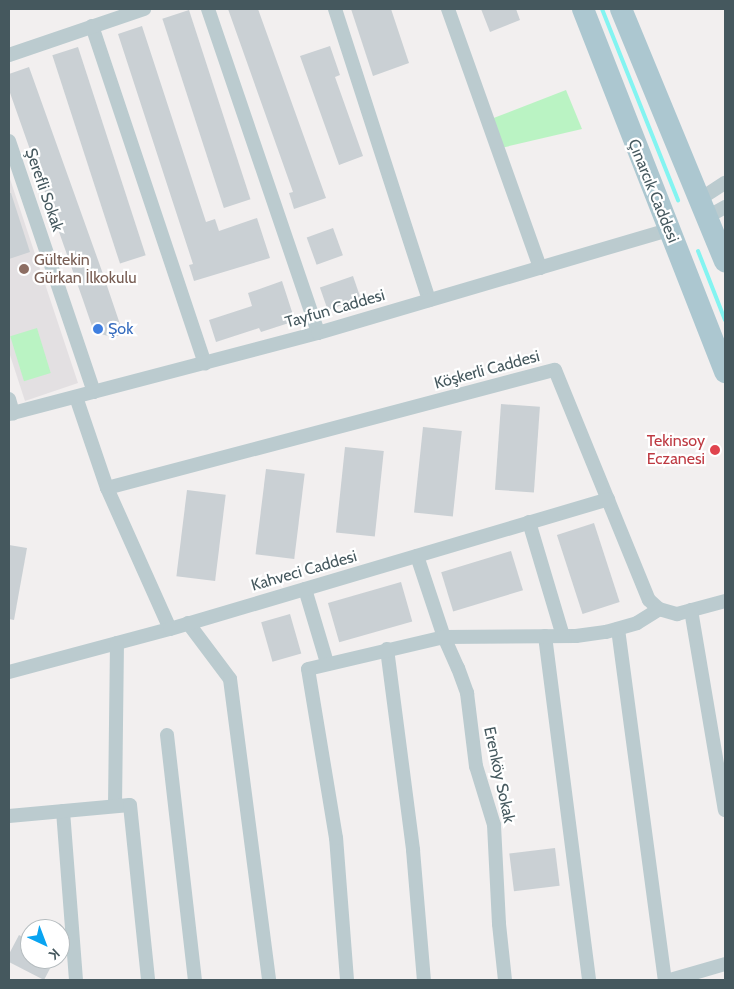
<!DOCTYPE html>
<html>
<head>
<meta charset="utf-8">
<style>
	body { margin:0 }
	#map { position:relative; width:734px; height:989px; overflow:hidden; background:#f2efef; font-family:Cabin,sans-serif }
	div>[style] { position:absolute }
	.education>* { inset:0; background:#e3e0e2 }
	.green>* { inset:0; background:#baf3c3; transform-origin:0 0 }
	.stream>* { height:4px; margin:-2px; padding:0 2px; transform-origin:2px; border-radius:2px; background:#83f4f1 }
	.building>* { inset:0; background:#cad0d4; transform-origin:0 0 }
	.minor>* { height:14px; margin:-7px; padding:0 7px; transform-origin:7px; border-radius:7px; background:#bbcbcf }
	.primary>* { height:22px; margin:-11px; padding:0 11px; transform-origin:11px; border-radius:11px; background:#acc7d0 }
	.dots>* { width:14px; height:14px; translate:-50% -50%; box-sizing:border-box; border:2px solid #fff; border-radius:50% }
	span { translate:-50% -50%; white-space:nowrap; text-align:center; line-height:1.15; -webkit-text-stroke:4.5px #fff; paint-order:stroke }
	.street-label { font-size:16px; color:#45585e }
	.education-label { font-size:16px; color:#785e54 }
	.left { translate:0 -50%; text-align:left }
	.shop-label { font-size:16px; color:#366cbe }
	.health-label { font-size:16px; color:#be3a42 }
	.right { translate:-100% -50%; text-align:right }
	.frame { position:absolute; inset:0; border:10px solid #45585e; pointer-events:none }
	.north { position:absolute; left:20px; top:919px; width:50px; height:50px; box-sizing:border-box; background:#fff; border:1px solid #b5bcbf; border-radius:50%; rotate:137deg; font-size:14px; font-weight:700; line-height:20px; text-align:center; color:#45585e }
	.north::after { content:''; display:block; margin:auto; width:18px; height:22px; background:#09a4f1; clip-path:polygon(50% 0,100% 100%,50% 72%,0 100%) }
</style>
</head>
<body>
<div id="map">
	<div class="education">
		<i style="clip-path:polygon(9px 176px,78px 383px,25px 401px,9px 352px)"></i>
	</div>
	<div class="green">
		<i style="clip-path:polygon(566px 90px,582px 129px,501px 148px,491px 119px)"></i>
		<i style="left:37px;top:328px;width:47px;height:28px;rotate:73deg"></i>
	</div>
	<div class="stream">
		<i style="left:602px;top:9px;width:206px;rotate:68.3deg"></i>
		<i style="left:698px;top:251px;width:74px;rotate:68.6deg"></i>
	</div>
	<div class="building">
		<i style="clip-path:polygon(228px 9px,258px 9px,326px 198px,294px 209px,289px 193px,293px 192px)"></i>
		<i style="clip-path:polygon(351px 9px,391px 9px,409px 63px,373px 76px)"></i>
		<i style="clip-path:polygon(481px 9px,516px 9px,520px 20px,490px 32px)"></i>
		<i style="left:189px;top:10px;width:199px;height:28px;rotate:72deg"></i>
		<i style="clip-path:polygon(142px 26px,206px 222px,215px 219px,219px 231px,257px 218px,270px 258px,194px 281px,189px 265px,193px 264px,118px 34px)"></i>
		<i style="clip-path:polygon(330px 46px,340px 75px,335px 77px,363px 156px,339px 165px,300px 56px)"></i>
		<i style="left:78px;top:47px;width:219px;height:27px;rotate:72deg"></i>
		<i style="clip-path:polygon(29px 67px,103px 274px,124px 336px,108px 336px,94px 332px,83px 300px,9px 90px,9px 74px)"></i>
		<i style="clip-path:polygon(9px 193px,11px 193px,30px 252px,9px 259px)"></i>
		<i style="left:333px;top:228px;width:29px;height:28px;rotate:70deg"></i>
		<i style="left:353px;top:276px;width:24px;height:35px;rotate:71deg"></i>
		<i style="clip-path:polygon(282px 281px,295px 321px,261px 332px,259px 328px,216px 342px,209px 320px,252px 306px,248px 293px)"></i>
		<i style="left:501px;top:404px;width:39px;height:86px;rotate:4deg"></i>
		<i style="left:423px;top:427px;width:39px;height:86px;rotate:6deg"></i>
		<i style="left:345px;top:447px;width:39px;height:86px;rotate:6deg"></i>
		<i style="left:266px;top:469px;width:39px;height:86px;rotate:7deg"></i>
		<i style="left:187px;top:490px;width:39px;height:87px;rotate:7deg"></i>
		<i style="left:594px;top:523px;width:83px;height:39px;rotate:72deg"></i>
		<i style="clip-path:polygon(9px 545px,27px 548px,14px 620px,9px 619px)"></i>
		<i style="left:511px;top:551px;width:41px;height:73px;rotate:73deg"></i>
		<i style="left:401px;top:582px;width:41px;height:76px;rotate:74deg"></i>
		<i style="left:290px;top:614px;width:41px;height:30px;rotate:74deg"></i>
		<i style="left:555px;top:848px;width:38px;height:46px;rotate:83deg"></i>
		<i style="clip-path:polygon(19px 935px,30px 941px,30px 959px,55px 959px,44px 980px,9px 962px,9px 954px)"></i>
	</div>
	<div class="minor">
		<i style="left:208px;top:9px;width:342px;rotate:71.2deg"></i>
		<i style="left:335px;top:9px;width:306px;rotate:72.1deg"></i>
		<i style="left:448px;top:9px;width:275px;rotate:70.4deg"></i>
		<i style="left:92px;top:26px;width:356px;rotate:71.5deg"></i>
		<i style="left:9px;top:55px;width:143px;rotate:-18.8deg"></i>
		<i style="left:9px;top:141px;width:265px;rotate:71.3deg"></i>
		<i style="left:700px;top:199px;width:30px;rotate:-33deg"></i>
		<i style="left:707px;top:217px;width:21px;rotate:-29deg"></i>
		<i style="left:76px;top:397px;width:96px;rotate:71.2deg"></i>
		<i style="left:107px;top:488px;width:154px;rotate:65.9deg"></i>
		<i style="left:9px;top:399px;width:15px;rotate:74deg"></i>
		<i style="left:9px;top:414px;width:319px;rotate:-14.7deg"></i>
		<i style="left:318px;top:333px;width:366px;rotate:-16.4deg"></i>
		<i style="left:107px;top:488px;width:463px;rotate:-14.8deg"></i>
		<i style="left:555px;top:370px;width:248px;rotate:67.8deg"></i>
		<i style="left:649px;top:600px;width:13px;rotate:42deg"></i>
		<i style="left:659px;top:609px;width:19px;rotate:16deg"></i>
		<i style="left:677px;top:614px;width:50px;rotate:-15.2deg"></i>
		<i style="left:529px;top:522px;width:119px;rotate:73.4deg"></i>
		<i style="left:417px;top:556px;width:85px;rotate:71.6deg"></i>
		<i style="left:444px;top:637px;width:34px;rotate:66deg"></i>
		<i style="left:458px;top:668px;width:27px;rotate:70deg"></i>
		<i style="left:467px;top:693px;width:74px;rotate:83deg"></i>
		<i style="left:476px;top:766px;width:62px;rotate:73deg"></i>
		<i style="left:494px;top:825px;width:99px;rotate:87.1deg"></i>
		<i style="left:499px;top:924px;width:56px;rotate:83.9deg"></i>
		<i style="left:305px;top:589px;width:77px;rotate:73.4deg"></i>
		<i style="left:691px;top:610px;width:203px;rotate:80.4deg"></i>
		<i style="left:188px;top:623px;width:70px;rotate:53.1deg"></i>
		<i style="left:230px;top:679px;width:304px;rotate:82.6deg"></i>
		<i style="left:618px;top:629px;width:354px;rotate:82.4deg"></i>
		<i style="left:545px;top:636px;width:347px;rotate:82.7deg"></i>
		<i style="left:387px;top:649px;width:203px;rotate:82.6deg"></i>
		<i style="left:413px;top:850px;width:130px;rotate:85.2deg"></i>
		<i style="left:9px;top:672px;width:167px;rotate:-15deg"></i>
		<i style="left:170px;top:629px;width:457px;rotate:-16.5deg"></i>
		<i style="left:167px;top:735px;width:247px;rotate:83.5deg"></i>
		<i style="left:115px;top:806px;width:163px;rotate:-89.3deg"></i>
		<i style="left:63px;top:811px;width:169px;rotate:85.6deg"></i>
		<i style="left:9px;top:816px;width:121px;rotate:-5.2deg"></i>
		<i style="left:130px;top:805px;width:176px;rotate:84.1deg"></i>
		<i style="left:347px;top:980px;width:142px;rotate:-94.4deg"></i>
		<i style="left:336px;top:838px;width:171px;rotate:-99.4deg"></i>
		<i style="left:308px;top:669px;width:140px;rotate:-13.2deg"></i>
		<i style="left:444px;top:637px;width:132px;rotate:-0.4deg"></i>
		<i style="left:576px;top:636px;width:30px;rotate:-8deg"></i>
		<i style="left:606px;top:632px;width:32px;rotate:-16deg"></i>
		<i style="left:637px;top:623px;width:26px;rotate:-32deg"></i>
		<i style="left:670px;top:980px;width:57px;rotate:-16.2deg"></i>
	</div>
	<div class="primary">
		<i style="left:583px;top:9px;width:390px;rotate:68.6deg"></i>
		<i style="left:621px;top:9px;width:273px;rotate:67.6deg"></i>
	</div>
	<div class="dots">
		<i style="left:24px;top:269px;background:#8d6e63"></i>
		<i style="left:98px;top:329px;background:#3f7fe0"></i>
		<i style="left:715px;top:450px;background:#e0444e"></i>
	</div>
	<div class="street-label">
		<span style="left:44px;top:190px;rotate:71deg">Şerefli Sokak</span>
		<span style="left:653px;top:191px;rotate:68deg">Çınarcık Caddesi</span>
		<span style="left:335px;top:309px;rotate:-16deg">Tayfun Caddesi</span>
		<span style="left:487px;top:370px;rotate:-15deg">Köşkerli Caddesi</span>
		<span style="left:304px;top:571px;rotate:-16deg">Kahveci Caddesi</span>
		<span style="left:499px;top:775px;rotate:78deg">Erenköy Sokak</span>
	</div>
	<div class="education-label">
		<span class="left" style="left:34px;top:269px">Gültekin<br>Gürkan İlkokulu</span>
	</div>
	<div class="shop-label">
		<span class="left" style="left:108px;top:329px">Şok</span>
	</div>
	<div class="health-label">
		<span class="right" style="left:705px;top:450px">Tekinsoy<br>Eczanesi</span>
	</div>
	<div class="frame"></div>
	<div class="north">K</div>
</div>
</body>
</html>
